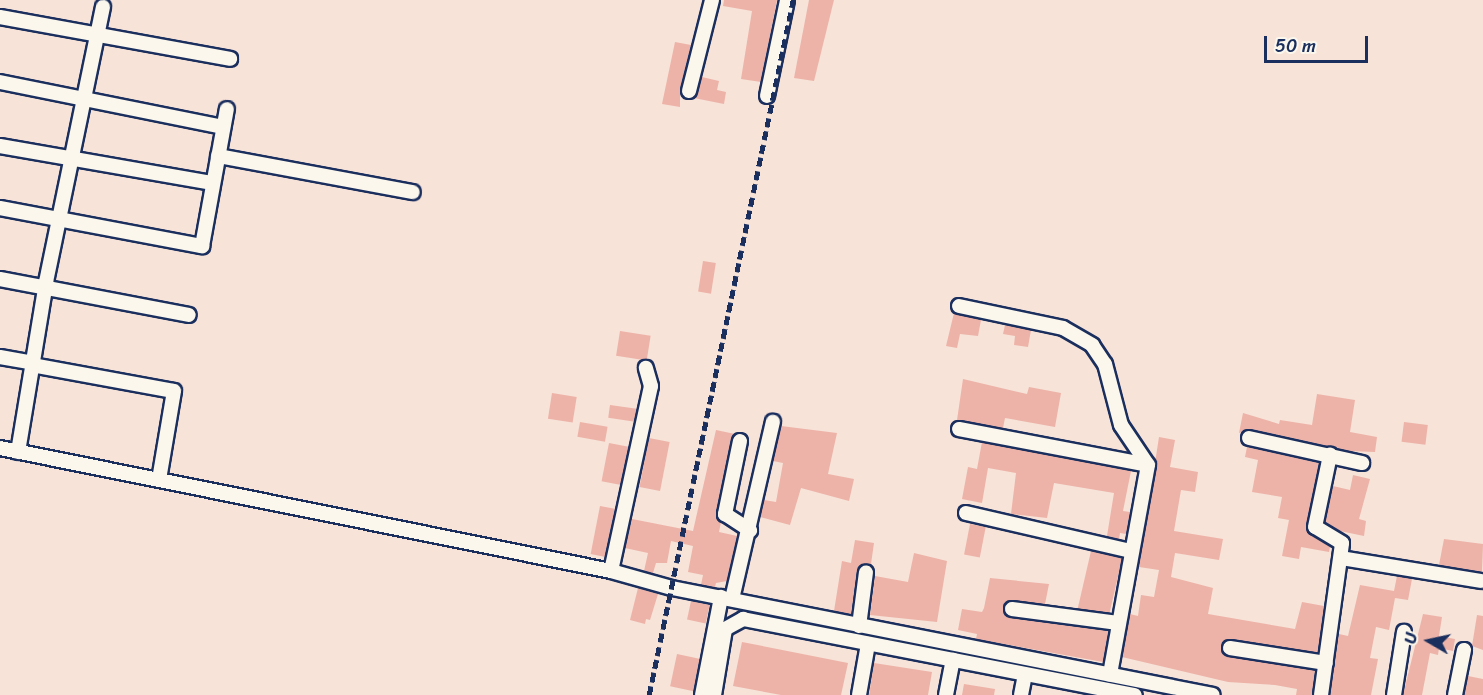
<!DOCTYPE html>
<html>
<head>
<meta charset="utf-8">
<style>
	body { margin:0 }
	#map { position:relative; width:1483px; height:695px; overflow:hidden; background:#f7e3d8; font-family:Sriracha,sans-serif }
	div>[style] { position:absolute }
	.building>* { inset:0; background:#edb3a8; transform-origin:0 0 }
	.roads { filter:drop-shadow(2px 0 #1b2f5e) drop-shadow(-2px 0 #1b2f5e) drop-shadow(0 2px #1b2f5e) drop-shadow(0 -2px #1b2f5e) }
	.minor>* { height:14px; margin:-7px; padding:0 7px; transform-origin:7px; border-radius:7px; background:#fbf7ec }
	.rail>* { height:4.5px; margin-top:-2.25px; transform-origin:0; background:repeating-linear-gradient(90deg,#1b2f5e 0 9px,transparent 0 13.5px) }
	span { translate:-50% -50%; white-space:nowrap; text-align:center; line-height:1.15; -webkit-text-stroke:6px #fbf7ec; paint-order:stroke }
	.north { position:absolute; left:1399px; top:611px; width:60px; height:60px; -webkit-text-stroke:4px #fbf7ec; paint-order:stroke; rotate:279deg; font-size:16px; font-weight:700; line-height:24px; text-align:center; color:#1b2f5e }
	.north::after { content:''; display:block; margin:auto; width:21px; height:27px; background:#1b2f5e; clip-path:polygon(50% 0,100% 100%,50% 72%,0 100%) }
	.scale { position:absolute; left:1264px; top:36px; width:104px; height:27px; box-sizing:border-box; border:3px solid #1b2f5e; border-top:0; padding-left:8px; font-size:18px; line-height:21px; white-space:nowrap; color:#1b2f5e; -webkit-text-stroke:4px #fbf7ec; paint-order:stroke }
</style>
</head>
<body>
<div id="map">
	<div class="building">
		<i style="clip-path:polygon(724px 0,777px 0,761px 82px,741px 79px,752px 11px,723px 6px)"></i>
		<i style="clip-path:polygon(809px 0,834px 0,814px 81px,794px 78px)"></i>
		<i style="clip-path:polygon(675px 42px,691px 45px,680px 89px,680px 107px,662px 104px)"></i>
		<i style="clip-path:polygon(702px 77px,719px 81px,717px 90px,726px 92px,724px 104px,694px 98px)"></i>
		<i style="left:703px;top:261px;width:13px;height:31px;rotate:9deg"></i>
		<i style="clip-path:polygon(954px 313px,981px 320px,978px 336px,960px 334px,957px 348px,946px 346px)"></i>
		<i style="clip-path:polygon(1005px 325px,1031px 330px,1028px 347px,1014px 345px,1015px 336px,1003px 334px)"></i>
		<i style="left:620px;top:331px;width:31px;height:25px;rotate:9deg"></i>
		<i style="clip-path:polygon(963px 379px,1027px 394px,1029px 387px,1061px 393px,1055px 427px,1005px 418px,1003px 428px,957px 420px)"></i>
		<i style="left:552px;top:393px;width:25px;height:26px;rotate:9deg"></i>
		<i style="clip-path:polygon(1317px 394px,1355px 400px,1350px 432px,1377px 437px,1375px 452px,1349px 451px,1251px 429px,1239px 433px,1243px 413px,1279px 424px,1280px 420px,1312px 425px)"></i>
		<i style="left:610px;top:405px;width:27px;height:13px;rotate:8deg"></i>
		<i style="left:580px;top:422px;width:28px;height:15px;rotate:10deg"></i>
		<i style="left:1404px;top:422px;width:24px;height:20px;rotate:7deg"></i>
		<i style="clip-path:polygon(781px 426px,837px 433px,828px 474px,854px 479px,849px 501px,801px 488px,790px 525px,760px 517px,764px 500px,776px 502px,783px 463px,773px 461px)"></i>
		<i style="clip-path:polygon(716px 430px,735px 434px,716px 513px,721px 522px,719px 532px,737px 536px,727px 581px,716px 583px,715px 587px,701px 585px,703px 575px,688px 572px,693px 546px,671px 541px,667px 563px,656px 563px,653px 573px,644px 571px,648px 553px,625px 548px,632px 519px,693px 531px)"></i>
		<i style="clip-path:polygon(1159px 437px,1175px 440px,1170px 467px,1198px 472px,1195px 492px,1181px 490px,1174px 531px,1223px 539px,1219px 560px,1175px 553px,1171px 577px,1213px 588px,1208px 614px,1295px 629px,1302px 602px,1324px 606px,1318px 653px,1231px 639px,1221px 647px,1229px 657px,1315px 670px,1312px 695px,1296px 695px,1297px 689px,1275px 685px,1228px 682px,1122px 657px,1130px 614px,1138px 616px,1141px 595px,1154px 597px,1159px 570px,1139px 567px)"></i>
		<i style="left:649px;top:438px;width:21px;height:50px;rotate:11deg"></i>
		<i style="clip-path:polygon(982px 442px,1131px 471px,1123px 511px,1130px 512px,1126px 534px,1120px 533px,1119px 539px,1107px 536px,1114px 493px,1054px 483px,1047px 518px,1011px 514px,1016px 473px,988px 468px,982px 503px,962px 499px,968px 467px,977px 469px)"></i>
		<i style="left:609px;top:443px;width:20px;height:39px;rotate:11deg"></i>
		<i style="clip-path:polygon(1247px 447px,1319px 463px,1307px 530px,1330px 547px,1329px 552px,1301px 547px,1299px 559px,1282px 556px,1289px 520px,1278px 518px,1282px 497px,1252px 492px,1258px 460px,1245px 457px)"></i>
		<i style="clip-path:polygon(1353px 475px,1370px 479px,1359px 519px,1366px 521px,1364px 536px,1340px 531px,1325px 523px,1333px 486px,1350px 490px)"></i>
		<i style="left:600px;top:506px;width:15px;height:49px;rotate:11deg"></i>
		<i style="left:970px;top:524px;width:16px;height:31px;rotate:11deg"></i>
		<i style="clip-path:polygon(1444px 539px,1483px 544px,1482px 572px,1439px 565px)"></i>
		<i style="clip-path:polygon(855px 540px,874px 543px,871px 564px,862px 564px,857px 570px,851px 614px,834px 611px,842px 561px,851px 563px)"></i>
		<i style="left:1091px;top:551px;width:32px;height:59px;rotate:13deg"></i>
		<i style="clip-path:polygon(914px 553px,947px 561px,937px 622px,870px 615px,875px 576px,908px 582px)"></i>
		<i style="clip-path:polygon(1397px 576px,1412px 579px,1408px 600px,1395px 598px,1389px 630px,1376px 627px,1370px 658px,1378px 659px,1371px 695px,1330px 695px,1339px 634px,1348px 636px,1360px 585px,1394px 591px)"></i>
		<i style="clip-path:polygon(990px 578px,1049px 584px,1045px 604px,1009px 601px,1004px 613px,1011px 618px,1109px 631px,1103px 662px,976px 639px,977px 634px,958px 630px,962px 609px,982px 612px,984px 608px)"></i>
		<i style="clip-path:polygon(638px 588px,658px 594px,650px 620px,646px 619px,645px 624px,630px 620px)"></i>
		<i style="left:691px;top:601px;width:19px;height:19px;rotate:12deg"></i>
		<i style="clip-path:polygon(1423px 614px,1442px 617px,1439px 636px,1455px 639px,1453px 651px,1439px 648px,1438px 655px,1430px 653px,1422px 695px,1403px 695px)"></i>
		<i style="clip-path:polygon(1477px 615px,1483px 616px,1483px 650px,1472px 646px)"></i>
		<i style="clip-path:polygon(742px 642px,848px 663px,841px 695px,781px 695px,733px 686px)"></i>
		<i style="left:677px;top:654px;width:24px;height:33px;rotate:12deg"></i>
		<i style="clip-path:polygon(874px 663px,932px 672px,928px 695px,869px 695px)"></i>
		<i style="clip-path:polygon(1468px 676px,1483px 679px,1483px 695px,1464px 695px)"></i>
		<i style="clip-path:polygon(964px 684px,995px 689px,994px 695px,962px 695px)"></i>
	</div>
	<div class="roads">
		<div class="minor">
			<i style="left:0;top:17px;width:234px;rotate:10.3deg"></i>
			<i style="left:0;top:82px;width:227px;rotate:11.4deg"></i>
			<i style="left:689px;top:91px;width:94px;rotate:-75.8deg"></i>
			<i style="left:767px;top:96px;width:98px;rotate:-78.2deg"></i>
			<i style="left:0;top:146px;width:216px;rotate:9.9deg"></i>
			<i style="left:218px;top:156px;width:198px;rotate:10.5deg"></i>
			<i style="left:0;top:208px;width:206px;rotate:10.7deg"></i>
			<i style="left:202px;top:246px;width:139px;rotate:-79.7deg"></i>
			<i style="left:0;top:279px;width:192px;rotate:10.8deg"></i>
			<i style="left:959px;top:306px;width:106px;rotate:11.9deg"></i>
			<i style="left:1063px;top:328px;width:34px;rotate:30deg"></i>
			<i style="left:1092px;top:345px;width:23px;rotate:56deg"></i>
			<i style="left:1105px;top:364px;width:63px;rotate:75.3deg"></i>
			<i style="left:1121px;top:425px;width:48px;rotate:56deg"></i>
			<i style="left:1148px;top:465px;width:213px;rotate:100.3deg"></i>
			<i style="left:0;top:357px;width:34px;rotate:10deg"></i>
			<i style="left:32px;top:365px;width:144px;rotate:10.4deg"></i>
			<i style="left:174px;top:391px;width:90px;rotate:99.6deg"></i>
			<i style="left:959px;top:429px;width:192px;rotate:10.8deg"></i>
			<i style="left:1249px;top:438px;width:116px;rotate:12.5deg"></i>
			<i style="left:740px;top:441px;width:75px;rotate:101.6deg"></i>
			<i style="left:725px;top:514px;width:30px;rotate:33deg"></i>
			<i style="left:0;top:448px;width:623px;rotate:11.38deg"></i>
			<i style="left:611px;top:571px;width:63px;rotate:15.6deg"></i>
			<i style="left:672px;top:588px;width:551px;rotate:11.19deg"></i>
			<i style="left:18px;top:452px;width:172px;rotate:-80.6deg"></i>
			<i style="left:46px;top:282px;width:281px;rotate:-78.3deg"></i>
			<i style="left:966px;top:513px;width:169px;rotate:13deg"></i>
			<i style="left:1341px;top:558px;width:142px;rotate:9.3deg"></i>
			<i style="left:611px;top:571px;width:189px;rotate:-77.8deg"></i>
			<i style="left:651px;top:386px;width:19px;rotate:-106deg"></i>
			<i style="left:732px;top:599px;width:182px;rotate:-77deg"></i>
			<i style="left:1012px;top:609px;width:107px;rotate:7.5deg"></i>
			<i style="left:859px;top:626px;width:54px;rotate:-82.6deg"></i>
			<i style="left:1230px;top:648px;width:97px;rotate:8.9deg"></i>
			<i style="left:702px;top:695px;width:100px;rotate:-79deg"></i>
			<i style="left:714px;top:695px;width:67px;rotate:-80.5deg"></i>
			<i style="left:725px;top:629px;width:21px;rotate:-29deg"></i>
			<i style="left:743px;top:619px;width:399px;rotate:11deg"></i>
			<i style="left:859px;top:695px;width:52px;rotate:-80deg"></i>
			<i style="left:946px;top:695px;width:36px;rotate:-79deg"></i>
			<i style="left:1021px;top:695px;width:21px;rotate:-79deg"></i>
			<i style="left:1321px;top:695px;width:153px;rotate:-82.1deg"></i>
			<i style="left:1342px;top:543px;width:31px;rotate:-149deg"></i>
			<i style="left:1315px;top:527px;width:74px;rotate:-78.2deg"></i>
			<i style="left:1394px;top:695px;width:64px;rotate:-81deg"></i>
			<i style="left:1455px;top:695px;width:46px;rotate:-78.7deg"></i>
		</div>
	</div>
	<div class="rail">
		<i style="left:649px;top:695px;width:710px;rotate:-78.29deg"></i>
	</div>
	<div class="north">U</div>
	<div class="scale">50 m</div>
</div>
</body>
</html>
